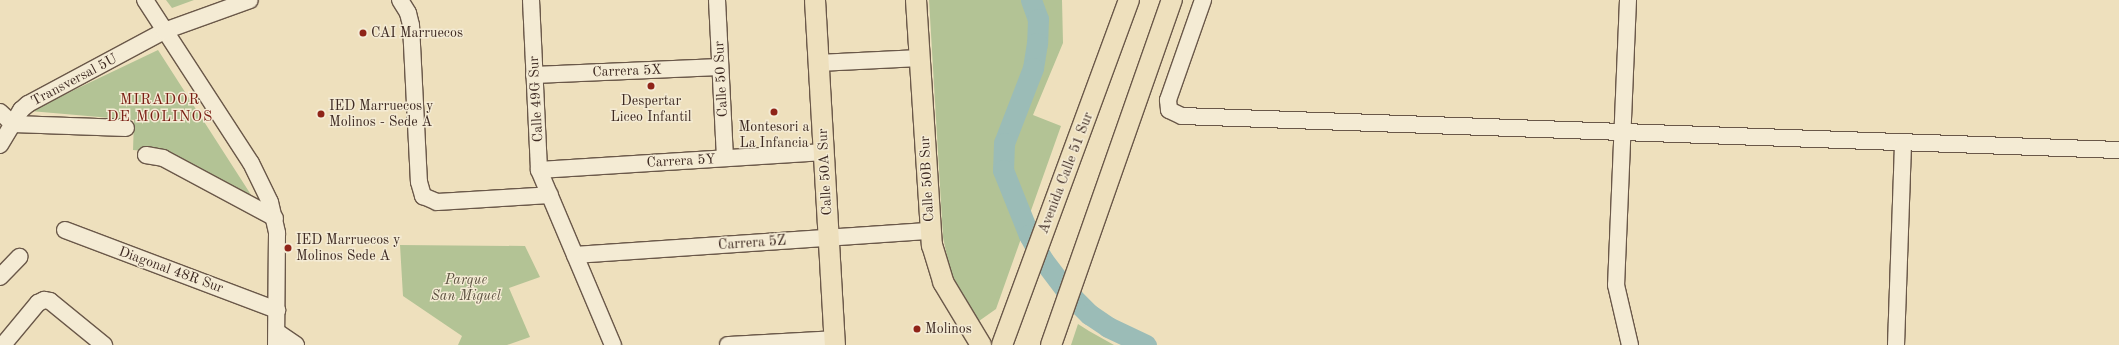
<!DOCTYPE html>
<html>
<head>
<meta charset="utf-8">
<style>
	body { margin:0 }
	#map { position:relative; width:2119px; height:345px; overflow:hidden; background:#eee0bd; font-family:"Old Standard TT",serif }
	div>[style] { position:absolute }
	.green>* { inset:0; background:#b3c395 }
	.river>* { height:21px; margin:-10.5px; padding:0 10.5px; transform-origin:10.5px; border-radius:10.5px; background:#9bbcb7 }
	.roads { filter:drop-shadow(1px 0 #6a5849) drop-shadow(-1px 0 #6a5849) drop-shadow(0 1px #6a5849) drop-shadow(0 -1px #6a5849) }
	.minor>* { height:16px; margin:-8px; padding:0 8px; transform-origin:8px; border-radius:8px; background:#f4ebd4 }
	.major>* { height:20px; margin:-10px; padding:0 10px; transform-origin:10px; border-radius:10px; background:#eee0bd }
	.dots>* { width:11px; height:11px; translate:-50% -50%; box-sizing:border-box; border:2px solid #f4ebd4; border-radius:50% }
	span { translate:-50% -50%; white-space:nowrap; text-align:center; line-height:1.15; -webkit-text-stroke:3px #f4ebd4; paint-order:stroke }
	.poi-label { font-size:14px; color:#3e2a22 }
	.left { translate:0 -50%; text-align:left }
	.street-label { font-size:14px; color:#3e2a22 }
	.park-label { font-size:14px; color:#5b503f; font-style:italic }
	.neighbourhood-label { font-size:15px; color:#7a1f14; letter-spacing:1px }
</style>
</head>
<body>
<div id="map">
	<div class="green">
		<i style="clip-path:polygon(166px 0,194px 0,172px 8px)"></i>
		<i style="clip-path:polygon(929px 0,1062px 0,1063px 43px,1033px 115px,1061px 126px,996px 309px,979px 321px,956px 286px,949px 266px,943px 237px)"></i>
		<i style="clip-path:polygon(158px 50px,255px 201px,167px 153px,133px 150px,134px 120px,30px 111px)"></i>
		<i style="clip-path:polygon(400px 245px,525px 246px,540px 277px,509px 288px,530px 337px,507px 345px,458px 345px,462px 336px,403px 296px)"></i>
		<i style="clip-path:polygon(1078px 324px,1089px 331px,1114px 345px,1071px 345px)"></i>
	</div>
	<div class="river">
		<i style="left:1031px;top:0;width:20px;rotate:70deg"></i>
		<i style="left:1038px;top:19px;width:24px;rotate:92deg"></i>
		<i style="left:1037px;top:43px;width:25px;rotate:99deg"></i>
		<i style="left:1033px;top:68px;width:80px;rotate:111.1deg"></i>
		<i style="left:1004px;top:143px;width:27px;rotate:92deg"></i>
		<i style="left:1003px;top:170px;width:70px;rotate:68.2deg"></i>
		<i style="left:1029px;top:235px;width:29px;rotate:61deg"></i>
		<i style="left:1043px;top:260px;width:41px;rotate:52.9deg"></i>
		<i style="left:1068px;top:293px;width:30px;rotate:45deg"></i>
		<i style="left:1089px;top:314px;width:23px;rotate:34deg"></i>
		<i style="left:1108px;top:327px;width:42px;rotate:25.3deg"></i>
	</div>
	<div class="roads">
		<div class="minor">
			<i style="left:145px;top:0;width:194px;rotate:57deg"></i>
			<i style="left:251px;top:163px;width:43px;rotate:64deg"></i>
			<i style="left:270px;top:202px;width:32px;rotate:77deg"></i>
			<i style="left:277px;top:233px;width:112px;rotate:90.5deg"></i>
			<i style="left:400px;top:0;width:15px;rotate:58deg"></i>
			<i style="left:408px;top:13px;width:12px;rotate:76deg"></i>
			<i style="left:411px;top:25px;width:157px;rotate:87.1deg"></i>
			<i style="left:419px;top:182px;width:15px;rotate:74deg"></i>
			<i style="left:423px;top:196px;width:15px;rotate:23deg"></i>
			<i style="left:437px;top:202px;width:113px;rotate:-3.5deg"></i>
			<i style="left:531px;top:0;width:170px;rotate:87.3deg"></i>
			<i style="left:539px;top:170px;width:190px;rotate:67.1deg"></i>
			<i style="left:717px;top:0;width:158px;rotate:87.1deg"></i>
			<i style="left:1203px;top:0;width:106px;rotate:109.3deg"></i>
			<i style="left:1168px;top:100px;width:10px;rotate:84deg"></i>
			<i style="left:1169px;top:110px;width:14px;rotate:25deg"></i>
			<i style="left:1182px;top:116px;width:938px;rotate:2.08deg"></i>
			<i style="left:1628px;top:0;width:285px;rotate:92.4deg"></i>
			<i style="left:1616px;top:285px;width:62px;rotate:76.9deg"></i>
			<i style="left:818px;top:63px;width:102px;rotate:-2.8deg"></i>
			<i style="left:534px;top:75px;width:186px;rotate:-2.5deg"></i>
			<i style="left:0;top:112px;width:18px;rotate:43deg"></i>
			<i style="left:13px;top:124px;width:113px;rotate:2deg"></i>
			<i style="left:0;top:145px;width:41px;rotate:-59deg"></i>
			<i style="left:21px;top:110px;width:9px;rotate:-41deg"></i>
			<i style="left:28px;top:104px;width:154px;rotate:-28.2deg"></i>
			<i style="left:164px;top:31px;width:91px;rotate:-19.8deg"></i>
			<i style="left:146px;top:155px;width:17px;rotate:10deg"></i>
			<i style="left:163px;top:158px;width:127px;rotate:28.2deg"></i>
			<i style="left:539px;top:170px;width:286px;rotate:-3.6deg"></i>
			<i style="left:65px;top:230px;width:227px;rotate:20.7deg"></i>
			<i style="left:575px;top:255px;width:356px;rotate:-3.9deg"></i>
			<i style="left:0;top:277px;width:28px;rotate:-46deg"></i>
			<i style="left:277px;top:332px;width:23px;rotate:34deg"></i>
			<i style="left:3px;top:345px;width:55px;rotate:-50.2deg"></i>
			<i style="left:38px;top:303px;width:7px;rotate:-27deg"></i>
			<i style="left:44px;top:300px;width:6px;rotate:9deg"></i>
			<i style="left:50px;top:301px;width:70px;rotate:39.2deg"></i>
			<i style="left:728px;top:345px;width:106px;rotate:-3.2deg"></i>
			<i style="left:1896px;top:345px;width:203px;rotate:-88deg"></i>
		</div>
		<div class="major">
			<i style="left:815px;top:0;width:346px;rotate:86.7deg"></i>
			<i style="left:916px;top:0;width:246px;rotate:86.3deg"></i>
			<i style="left:932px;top:245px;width:39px;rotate:73deg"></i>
			<i style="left:943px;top:282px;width:74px;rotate:58.9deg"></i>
			<i style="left:1002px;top:345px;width:368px;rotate:-69.8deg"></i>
			<i style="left:1051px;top:345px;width:366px;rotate:-70.7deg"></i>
		</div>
	</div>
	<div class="dots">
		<i style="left:363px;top:33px;background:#8f2418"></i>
		<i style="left:651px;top:86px;background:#8f2418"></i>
		<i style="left:774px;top:112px;background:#8f2418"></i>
		<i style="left:321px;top:114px;background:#8f2418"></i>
		<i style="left:288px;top:248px;background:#8f2418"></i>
		<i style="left:917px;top:329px;background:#8f2418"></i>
	</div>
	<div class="poi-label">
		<span class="left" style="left:371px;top:33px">CAI Marruecos</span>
		<span style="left:651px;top:109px">Despertar<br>Liceo Infantil</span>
		<span class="left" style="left:329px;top:114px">IED Marruecos y<br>Molinos - Sede A</span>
		<span style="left:774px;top:135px">Montesori a<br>La Infancia</span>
		<span class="left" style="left:296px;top:248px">IED Marruecos y<br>Molinos Sede A</span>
		<span class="left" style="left:925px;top:329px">Molinos</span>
	</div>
	<div class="street-label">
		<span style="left:627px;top:71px;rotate:-2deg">Carrera 5X</span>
		<span style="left:721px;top:79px;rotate:-93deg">Calle 50 Sur</span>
		<span style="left:74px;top:80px;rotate:-28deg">Transversal 5U</span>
		<span style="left:536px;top:99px;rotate:-93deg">Calle 49G Sur</span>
		<span style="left:681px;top:161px;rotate:-3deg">Carrera 5Y</span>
		<span style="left:825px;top:172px;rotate:-93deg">Calle 50A Sur</span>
		<span style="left:1066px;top:173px;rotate:-69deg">Avenida Calle 51 Sur</span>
		<span style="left:927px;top:179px;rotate:-93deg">Calle 50B Sur</span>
		<span style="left:752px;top:243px;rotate:-4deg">Carrera 5Z</span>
		<span style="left:171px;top:270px;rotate:20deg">Diagonal 48R Sur</span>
	</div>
	<div class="park-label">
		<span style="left:466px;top:288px">Parque<br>San Miguel</span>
	</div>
	<div class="neighbourhood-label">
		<span style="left:160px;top:109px">MIRADOR<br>DE MOLINOS</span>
	</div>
</div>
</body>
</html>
